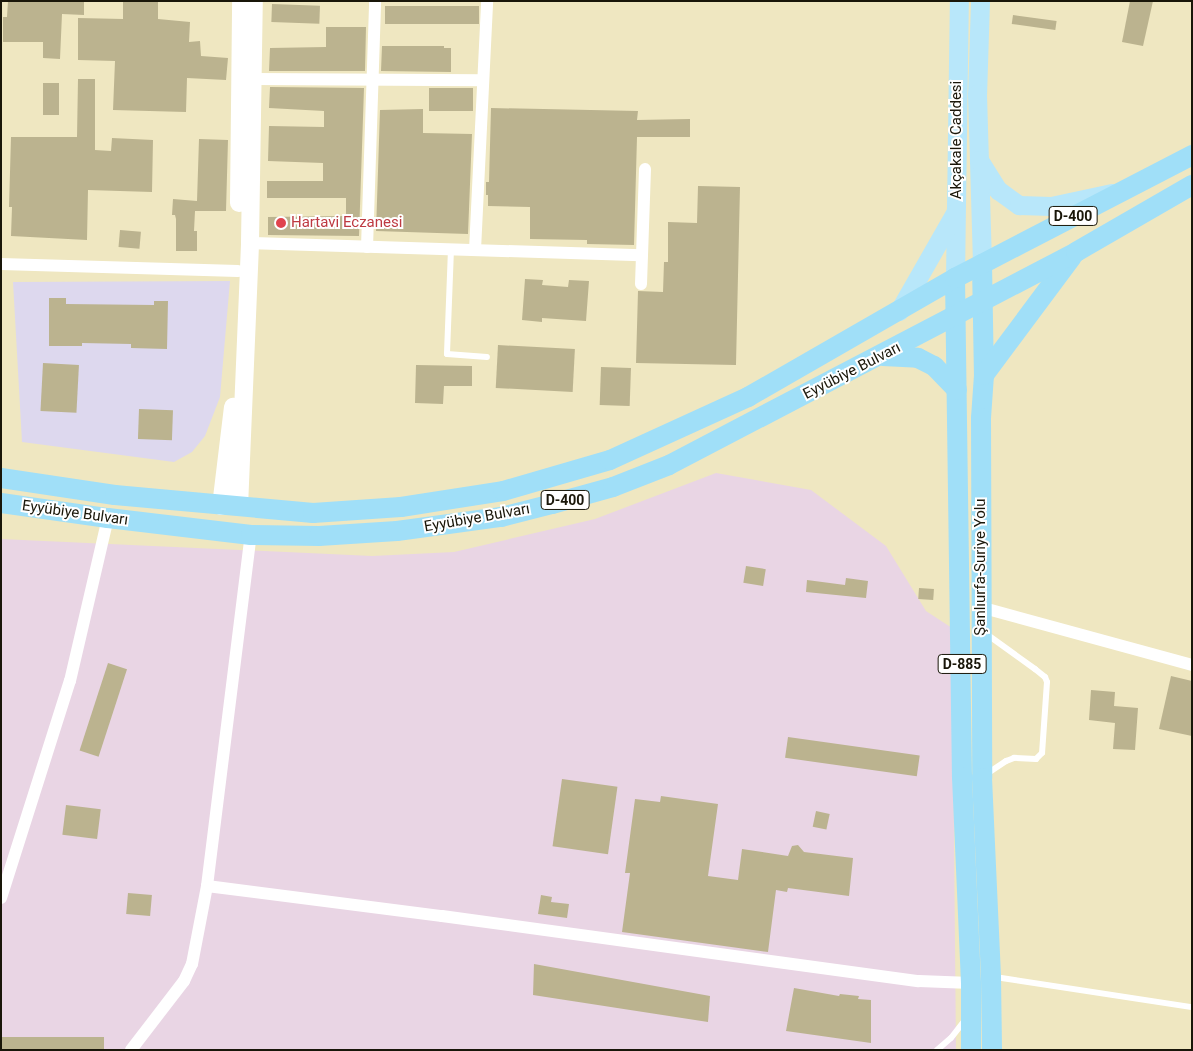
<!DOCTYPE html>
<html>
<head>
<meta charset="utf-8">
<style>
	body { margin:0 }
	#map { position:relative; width:1193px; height:1051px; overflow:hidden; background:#efe7c1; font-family:Roboto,sans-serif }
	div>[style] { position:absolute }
	.industrial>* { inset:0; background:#e9d5e4 }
	.education>* { inset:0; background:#ddd8ee }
	.building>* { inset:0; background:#bbb38f; transform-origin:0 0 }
	.service>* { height:6px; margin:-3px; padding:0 3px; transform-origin:3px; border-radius:3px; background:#fff }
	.minor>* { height:12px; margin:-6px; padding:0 6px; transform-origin:6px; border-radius:6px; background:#fff }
	.secondary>* { height:18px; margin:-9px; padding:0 9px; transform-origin:9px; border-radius:9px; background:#fff }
	.primary>* { height:19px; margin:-9.5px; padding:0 9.5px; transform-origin:9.5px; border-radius:9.5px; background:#b8e7fa }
	.trunk>* { height:20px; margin:-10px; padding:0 10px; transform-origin:10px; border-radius:10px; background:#a0dff8 }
	.dots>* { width:14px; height:14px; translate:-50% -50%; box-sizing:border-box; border:2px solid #fff; border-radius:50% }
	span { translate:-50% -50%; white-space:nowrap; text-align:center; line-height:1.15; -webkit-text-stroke:4px #fff; paint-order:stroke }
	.shield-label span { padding:1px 4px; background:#fff; border:1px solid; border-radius:4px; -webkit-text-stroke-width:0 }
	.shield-label { font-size:14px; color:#191609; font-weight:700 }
	.street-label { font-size:15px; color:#191609 }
	.health-label { font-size:15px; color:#be3a42 }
	.left { translate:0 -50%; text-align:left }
	.frame { position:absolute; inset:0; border:2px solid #191609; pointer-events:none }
</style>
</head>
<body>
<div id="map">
	<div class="industrial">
		<i style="clip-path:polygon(716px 473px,811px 490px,886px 546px,926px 611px,952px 628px,956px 1050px,1px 1050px,1px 539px,372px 556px,454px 552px,595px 519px)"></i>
	</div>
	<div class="education">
		<i style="clip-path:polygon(230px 281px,220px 397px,205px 436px,192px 452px,174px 462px,22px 442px,13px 282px)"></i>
	</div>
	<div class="building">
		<i style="clip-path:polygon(8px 1px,84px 1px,84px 15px,62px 14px,60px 59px,43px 58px,43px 42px,3px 42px,3px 17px,7px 17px)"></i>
		<i style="clip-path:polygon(123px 1px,158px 1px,158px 19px,190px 22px,189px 42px,200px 41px,201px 56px,228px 58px,226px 80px,187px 78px,186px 112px,113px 110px,115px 61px,78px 60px,78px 18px,123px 19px)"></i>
		<i style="clip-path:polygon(1130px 1px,1153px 1px,1143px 46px,1122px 42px)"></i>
		<i style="left:272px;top:4px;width:48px;height:18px;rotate:2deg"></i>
		<i style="left:385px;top:6px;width:94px;height:18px"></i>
		<i style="left:1013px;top:15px;width:44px;height:9px;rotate:8deg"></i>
		<i style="clip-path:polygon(326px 27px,366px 27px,365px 71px,269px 71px,270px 48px,326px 47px)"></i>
		<i style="clip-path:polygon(382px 46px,444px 46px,444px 48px,451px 48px,451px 72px,381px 71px)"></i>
		<i style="clip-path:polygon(78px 79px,95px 79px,95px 150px,111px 151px,112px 138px,153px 140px,152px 192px,88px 190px,87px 240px,11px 236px,12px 207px,9px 207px,11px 137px,77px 137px)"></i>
		<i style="left:43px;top:83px;width:16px;height:32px"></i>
		<i style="clip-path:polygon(270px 87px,364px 88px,359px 236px,268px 235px,268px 217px,346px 216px,346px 198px,267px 198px,267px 181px,323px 181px,323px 163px,268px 161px,269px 126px,324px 127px,324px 111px,269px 108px)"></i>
		<i style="left:429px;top:88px;width:44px;height:23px"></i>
		<i style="clip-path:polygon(491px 108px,638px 111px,637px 120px,690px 119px,690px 137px,637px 137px,634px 245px,587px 244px,587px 240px,530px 239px,530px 207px,488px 206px,488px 195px,486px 195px,486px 182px,489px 182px)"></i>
		<i style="clip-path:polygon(423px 109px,423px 133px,472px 134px,468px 234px,376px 231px,380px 110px)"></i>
		<i style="clip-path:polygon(199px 139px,228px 140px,226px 211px,195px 211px,194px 231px,197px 231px,197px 251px,176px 251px,176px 219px,175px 215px,172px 215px,173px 199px,197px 201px)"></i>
		<i style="clip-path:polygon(698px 186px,740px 187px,736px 365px,636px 363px,638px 291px,663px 292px,664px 262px,668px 262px,668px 222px,697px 223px)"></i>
		<i style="left:120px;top:230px;width:21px;height:17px;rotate:5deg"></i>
		<i style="clip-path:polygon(525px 279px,543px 280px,542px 285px,568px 287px,569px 280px,589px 281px,586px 321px,542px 318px,542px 322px,522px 320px)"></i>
		<i style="clip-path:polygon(49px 298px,66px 298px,66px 304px,154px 305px,154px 301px,168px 301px,167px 349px,131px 348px,131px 344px,82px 343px,82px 346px,49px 346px)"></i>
		<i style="left:498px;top:345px;width:77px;height:43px;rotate:3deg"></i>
		<i style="left:43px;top:363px;width:36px;height:48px;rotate:3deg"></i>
		<i style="clip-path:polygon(416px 365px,472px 366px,472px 386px,444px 386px,443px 404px,415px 403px)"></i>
		<i style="left:601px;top:367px;width:30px;height:38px;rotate:2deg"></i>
		<i style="left:139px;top:409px;width:34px;height:30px;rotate:2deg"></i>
		<i style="left:746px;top:566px;width:20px;height:17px;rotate:9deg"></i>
		<i style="clip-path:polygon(846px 578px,868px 581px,866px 598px,806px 592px,807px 580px,845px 585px)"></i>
		<i style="left:919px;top:588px;width:15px;height:11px;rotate:4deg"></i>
		<i style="left:108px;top:663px;width:20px;height:92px;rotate:18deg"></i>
		<i style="clip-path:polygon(1171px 676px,1192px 681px,1192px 736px,1159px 729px)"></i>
		<i style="clip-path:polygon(1091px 690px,1115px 692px,1114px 706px,1138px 708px,1135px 750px,1113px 749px,1115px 723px,1089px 720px)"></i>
		<i style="left:788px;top:737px;width:133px;height:21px;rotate:8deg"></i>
		<i style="left:562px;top:779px;width:56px;height:68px;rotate:8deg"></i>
		<i style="clip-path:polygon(661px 796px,718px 804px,708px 876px,738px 880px,742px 849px,788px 856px,792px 846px,798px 845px,804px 852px,853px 858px,849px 896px,788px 888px,787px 892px,776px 890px,768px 952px,622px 932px,630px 873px,625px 873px,635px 799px,660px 802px)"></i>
		<i style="left:66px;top:805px;width:35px;height:30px;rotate:7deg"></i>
		<i style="left:816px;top:811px;width:14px;height:16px;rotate:12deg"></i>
		<i style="left:128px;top:893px;width:24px;height:21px;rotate:5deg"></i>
		<i style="clip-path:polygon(541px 895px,552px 897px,551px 902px,569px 904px,567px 918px,538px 914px)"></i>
		<i style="clip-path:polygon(534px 964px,710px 996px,708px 1022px,533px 995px)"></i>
		<i style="clip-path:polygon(794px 988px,839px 996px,840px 994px,859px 996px,858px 999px,871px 1000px,871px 1043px,786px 1031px)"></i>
		<i style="left:104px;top:1037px;width:13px;height:103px;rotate:90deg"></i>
	</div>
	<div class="service">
		<i style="left:451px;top:249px;width:105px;rotate:92.2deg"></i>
		<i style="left:447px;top:354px;width:40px;rotate:4.3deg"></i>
		<i style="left:985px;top:633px;width:62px;rotate:35.8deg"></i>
		<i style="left:1035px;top:669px;width:13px;rotate:39deg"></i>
		<i style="left:1045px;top:677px;width:5px;rotate:68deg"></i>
		<i style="left:1047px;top:682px;width:71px;rotate:94deg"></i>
		<i style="left:1042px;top:753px;width:8px;rotate:135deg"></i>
		<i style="left:1036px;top:759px;width:22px;rotate:-177deg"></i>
		<i style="left:1014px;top:758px;width:9px;rotate:159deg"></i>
		<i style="left:1006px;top:761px;width:23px;rotate:146deg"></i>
		<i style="left:995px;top:977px;width:199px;rotate:8.7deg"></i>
		<i style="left:937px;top:1050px;width:18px;rotate:-41deg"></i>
		<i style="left:951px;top:1038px;width:23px;rotate:-52deg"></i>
	</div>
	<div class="minor">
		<i style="left:254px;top:79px;width:229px;rotate:0.3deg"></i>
		<i style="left:250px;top:243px;width:391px;rotate:1.8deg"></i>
		<i style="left:367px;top:247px;width:246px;rotate:-88.1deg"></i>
		<i style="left:475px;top:250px;width:249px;rotate:-87.2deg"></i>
		<i style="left:1px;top:264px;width:237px;rotate:1.7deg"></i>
		<i style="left:641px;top:284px;width:115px;rotate:-88deg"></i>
		<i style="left:980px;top:607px;width:220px;rotate:15.3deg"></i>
		<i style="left:207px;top:886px;width:237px;rotate:7.3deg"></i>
		<i style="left:442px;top:916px;width:481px;rotate:7.8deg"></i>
		<i style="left:919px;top:981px;width:52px;rotate:2.2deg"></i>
		<i style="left:1px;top:898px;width:228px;rotate:-72.4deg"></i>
		<i style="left:70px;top:681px;width:167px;rotate:-76.9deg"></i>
		<i style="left:131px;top:1050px;width:87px;rotate:-52.5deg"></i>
		<i style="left:184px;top:981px;width:19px;rotate:-65deg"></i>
		<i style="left:192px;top:964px;width:79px;rotate:-79.1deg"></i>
		<i style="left:207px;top:886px;width:354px;rotate:-82.9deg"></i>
	</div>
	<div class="secondary">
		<i style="left:239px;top:203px;width:202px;rotate:-89.4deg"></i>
		<i style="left:221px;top:506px;width:100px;rotate:-83.1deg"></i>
		<i style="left:239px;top:507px;width:264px;rotate:-87.6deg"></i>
		<i style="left:250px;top:243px;width:242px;rotate:-89.1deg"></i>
	</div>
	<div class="primary">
		<i style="left:980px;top:1px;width:93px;rotate:91.8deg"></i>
		<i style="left:977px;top:94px;width:170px;rotate:88.3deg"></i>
		<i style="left:979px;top:160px;width:36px;rotate:58deg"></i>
		<i style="left:998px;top:190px;width:26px;rotate:36deg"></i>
		<i style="left:1019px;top:205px;width:32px;rotate:2deg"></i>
		<i style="left:1051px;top:206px;width:62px;rotate:-12deg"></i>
		<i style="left:955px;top:278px;width:277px;rotate:-89.2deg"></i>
		<i style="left:899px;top:311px;width:113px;rotate:-60.3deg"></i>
	</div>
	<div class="trunk">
		<i style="left:982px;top:264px;width:111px;rotate:89deg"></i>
		<i style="left:984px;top:375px;width:43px;rotate:94deg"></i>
		<i style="left:981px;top:418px;width:360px;rotate:89.8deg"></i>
		<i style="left:982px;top:778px;width:199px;rotate:87.4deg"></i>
		<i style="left:991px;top:977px;width:73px;rotate:89.2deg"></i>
		<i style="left:955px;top:278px;width:499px;rotate:89.2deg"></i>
		<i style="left:962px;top:777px;width:206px;rotate:87.5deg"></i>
		<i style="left:971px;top:983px;width:67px;rotate:90deg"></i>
		<i style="left:883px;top:356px;width:35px;rotate:3deg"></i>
		<i style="left:918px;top:358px;width:18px;rotate:27deg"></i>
		<i style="left:934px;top:366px;width:33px;rotate:46deg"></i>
		<i style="left:984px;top:375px;width:147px;rotate:-53.3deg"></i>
		<i style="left:1px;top:478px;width:115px;rotate:8.5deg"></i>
		<i style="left:115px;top:495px;width:199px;rotate:5.2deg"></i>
		<i style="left:313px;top:513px;width:88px;rotate:-3.9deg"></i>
		<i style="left:401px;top:507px;width:103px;rotate:-8.9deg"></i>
		<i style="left:503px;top:491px;width:111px;rotate:-16.2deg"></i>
		<i style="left:610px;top:460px;width:152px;rotate:-24.5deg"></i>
		<i style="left:748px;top:397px;width:239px;rotate:-29.9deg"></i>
		<i style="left:955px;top:278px;width:267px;rotate:-27.4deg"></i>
		<i style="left:1px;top:503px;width:108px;rotate:8deg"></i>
		<i style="left:108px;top:518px;width:144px;rotate:6.8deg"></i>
		<i style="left:251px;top:535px;width:68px;rotate:0.8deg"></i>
		<i style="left:319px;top:536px;width:78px;rotate:-3.7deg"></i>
		<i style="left:397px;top:531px;width:105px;rotate:-7.7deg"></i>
		<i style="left:501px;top:517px;width:53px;rotate:-14.3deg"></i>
		<i style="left:552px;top:504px;width:63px;rotate:-15.6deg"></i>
		<i style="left:613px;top:487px;width:60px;rotate:-21.4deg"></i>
		<i style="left:669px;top:465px;width:459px;rotate:-27.6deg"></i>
		<i style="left:1076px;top:252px;width:134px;rotate:-30deg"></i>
	</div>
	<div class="dots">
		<i style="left:281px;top:223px;background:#e0444e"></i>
	</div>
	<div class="shield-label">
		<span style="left:1073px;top:216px">D-400</span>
		<span style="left:565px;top:500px">D-400</span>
		<span style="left:962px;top:664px">D-885</span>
	</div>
	<div class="street-label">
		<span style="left:957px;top:140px;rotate:-90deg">Akçakale Caddesi</span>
		<span style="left:852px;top:371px;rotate:-27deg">Eyyübiye Bulvarı</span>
		<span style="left:75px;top:513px;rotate:8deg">Eyyübiye Bulvarı</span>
		<span style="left:477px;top:518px;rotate:-10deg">Eyyübiye Bulvarı</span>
		<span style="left:981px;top:567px;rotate:-90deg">Şanlıurfa-Suriye Yolu</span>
	</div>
	<div class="health-label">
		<span class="left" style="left:291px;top:223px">Hartavi Eczanesi</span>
	</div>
	<div class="frame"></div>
</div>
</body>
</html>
